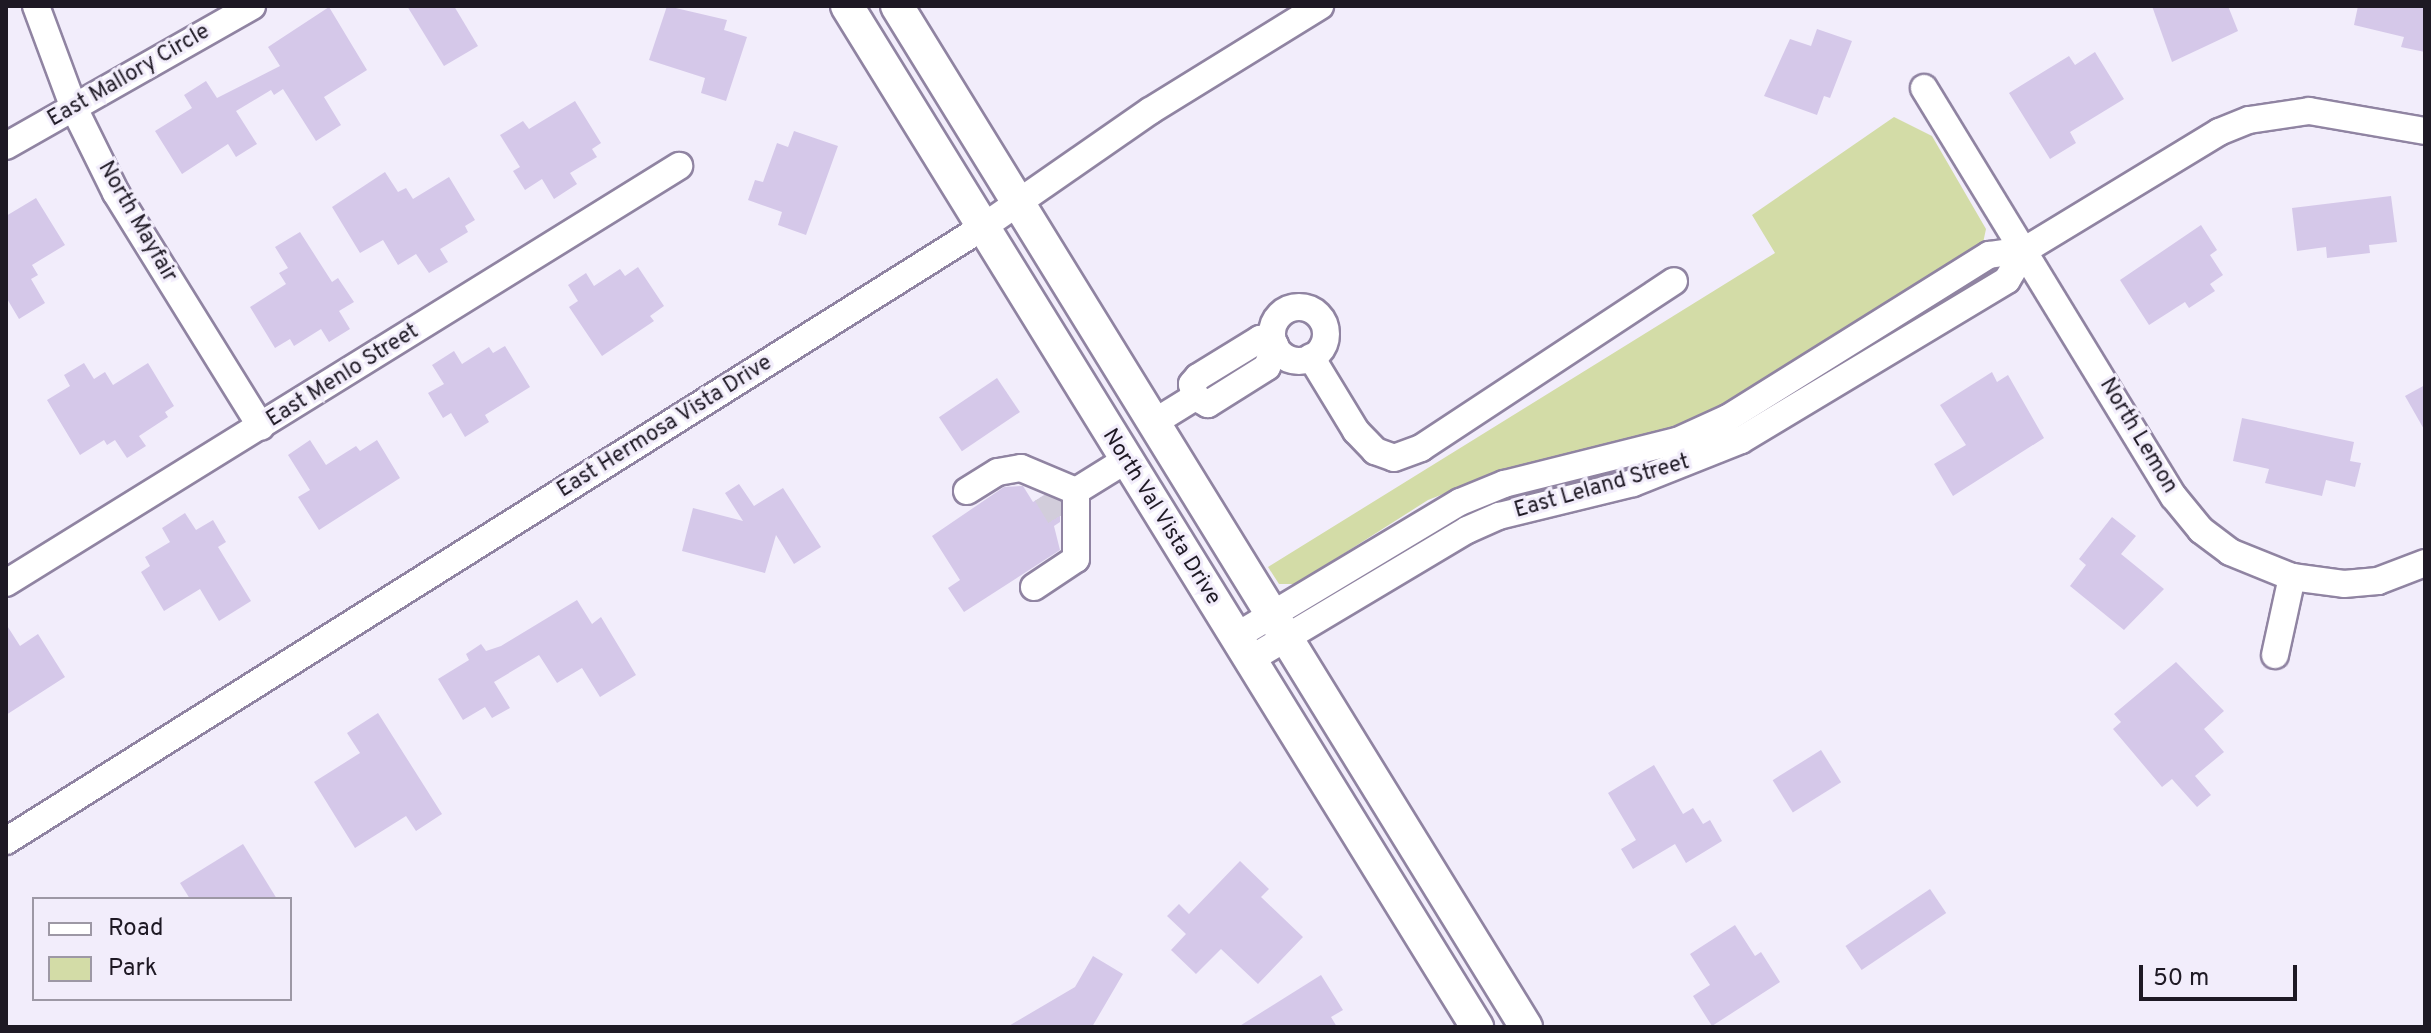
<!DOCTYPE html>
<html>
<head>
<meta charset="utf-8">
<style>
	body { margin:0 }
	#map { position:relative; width:2431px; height:1033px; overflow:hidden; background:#f2edfb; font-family:Overpass,sans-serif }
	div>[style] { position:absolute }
	.green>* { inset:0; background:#d3dca7 }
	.building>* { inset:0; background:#d5c8e9; transform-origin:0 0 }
	.minor-tunnel>* { height:26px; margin-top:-13px; transform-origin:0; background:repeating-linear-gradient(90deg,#d2cddb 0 26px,transparent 0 39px) }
	.roads { filter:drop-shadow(2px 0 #9084a2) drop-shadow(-2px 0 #9084a2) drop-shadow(0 2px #9084a2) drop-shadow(0 -2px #9084a2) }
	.minor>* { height:26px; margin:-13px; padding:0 13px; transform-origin:13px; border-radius:13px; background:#fff }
	.minor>.ring { margin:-13px; padding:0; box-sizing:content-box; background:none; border:26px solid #fff; border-radius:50% }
	.major>* { height:32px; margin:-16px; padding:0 16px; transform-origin:16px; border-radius:16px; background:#fff }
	span { translate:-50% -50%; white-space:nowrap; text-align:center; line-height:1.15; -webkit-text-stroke:6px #f2edfb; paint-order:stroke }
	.street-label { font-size:22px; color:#1e1924 }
	.frame { position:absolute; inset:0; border:8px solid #1e1924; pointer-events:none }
	.legend { position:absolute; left:32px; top:897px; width:260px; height:104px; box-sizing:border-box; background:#f2edfb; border:2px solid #9d98a5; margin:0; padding:10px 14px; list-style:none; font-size:24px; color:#1e1924 }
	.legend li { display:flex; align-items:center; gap:16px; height:40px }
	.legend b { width:40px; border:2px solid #9d98a5 }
	.scale { position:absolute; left:2139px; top:965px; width:158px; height:36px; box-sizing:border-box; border:4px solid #1e1924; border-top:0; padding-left:10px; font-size:24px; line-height:28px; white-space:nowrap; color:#1e1924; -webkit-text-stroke:6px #f2edfb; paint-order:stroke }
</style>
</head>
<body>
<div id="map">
	<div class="green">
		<i style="clip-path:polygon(1894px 117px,1932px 136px,1986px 229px,1983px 243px,1733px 401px,1678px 427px,1479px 480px,1428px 500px,1296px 584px,1279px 584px,1268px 567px,1775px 253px,1752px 215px)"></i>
	</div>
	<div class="building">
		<i style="clip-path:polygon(407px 6px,454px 6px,478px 46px,444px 66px)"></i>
		<i style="clip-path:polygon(667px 6px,727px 20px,724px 30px,747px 37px,726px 101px,701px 93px,705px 78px,649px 60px)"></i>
		<i style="clip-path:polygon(2152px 6px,2228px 6px,2238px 31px,2172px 62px)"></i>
		<i style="clip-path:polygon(2358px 6px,2425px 6px,2425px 52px,2401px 47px,2404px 37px,2354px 25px)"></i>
		<i style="clip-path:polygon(329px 7px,367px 70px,324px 97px,341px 125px,316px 141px,283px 89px,274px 95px,271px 90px,236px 111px,257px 144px,236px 157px,228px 144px,182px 174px,155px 131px,192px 108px,184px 95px,206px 81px,217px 98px,280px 66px,268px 47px)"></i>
		<i style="clip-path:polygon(1817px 29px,1852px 41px,1830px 98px,1824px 96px,1817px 115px,1764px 96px,1790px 39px,1811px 46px)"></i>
		<i style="clip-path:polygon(2095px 52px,2124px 99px,2070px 132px,2076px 143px,2050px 159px,2009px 93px,2069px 56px,2075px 65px)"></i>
		<i style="clip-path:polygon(575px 101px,601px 143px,592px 149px,597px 157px,570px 173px,577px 184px,554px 199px,542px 179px,525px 190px,513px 171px,520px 167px,500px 135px,523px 121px,529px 129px)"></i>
		<i style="clip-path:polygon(794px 131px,838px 146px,806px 235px,778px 225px,782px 212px,748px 200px,755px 180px,763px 182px,777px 143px,788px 147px)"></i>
		<i style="clip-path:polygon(385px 172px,398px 192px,406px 188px,413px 199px,449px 177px,475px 220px,465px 226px,468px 232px,440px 249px,448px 262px,429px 273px,416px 254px,398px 265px,383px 240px,360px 253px,332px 207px)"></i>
		<i style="clip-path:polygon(2391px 196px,2397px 242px,2369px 245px,2370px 253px,2327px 258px,2326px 247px,2297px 251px,2292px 208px)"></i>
		<i style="clip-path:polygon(36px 198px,65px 245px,32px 265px,38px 275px,31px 279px,45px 303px,19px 319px,6px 297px,6px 216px)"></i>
		<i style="clip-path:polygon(2201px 225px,2217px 250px,2210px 255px,2223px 275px,2210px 284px,2215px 291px,2189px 308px,2185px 302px,2149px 325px,2120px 280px)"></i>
		<i style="clip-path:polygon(300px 232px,332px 282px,338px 278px,354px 302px,339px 311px,350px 329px,329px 342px,321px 329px,294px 346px,290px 339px,275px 348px,250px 307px,286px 284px,279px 273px,288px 268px,275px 247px)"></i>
		<i style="clip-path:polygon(638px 267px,664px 306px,650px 316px,654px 321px,602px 356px,569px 307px,578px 301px,568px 285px,586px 273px,594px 286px,620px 269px,625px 276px)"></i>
		<i style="clip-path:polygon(505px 346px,530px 387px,485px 415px,489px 422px,465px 437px,451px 413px,443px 418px,428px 393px,444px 384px,432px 365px,454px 351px,462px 364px,489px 347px,493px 353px)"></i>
		<i style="clip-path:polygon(84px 363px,94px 379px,105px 372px,113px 385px,148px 363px,174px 406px,165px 412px,168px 417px,139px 436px,146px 446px,127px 458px,115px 440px,107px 445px,104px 440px,80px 455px,47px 400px,70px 386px,64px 375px)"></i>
		<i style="clip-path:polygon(1992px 372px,1997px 382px,2008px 375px,2044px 438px,1953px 496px,1934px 464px,1966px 445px,1940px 405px)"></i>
		<i style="left:997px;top:378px;width:41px;height:70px;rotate:56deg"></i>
		<i style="clip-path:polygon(2425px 385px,2425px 431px,2405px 396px)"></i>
		<i style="clip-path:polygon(2242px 418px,2354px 442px,2350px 461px,2361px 463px,2355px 487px,2326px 480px,2322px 496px,2265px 483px,2269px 469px,2233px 461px)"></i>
		<i style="clip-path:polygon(310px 440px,326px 465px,356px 446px,360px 451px,377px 440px,400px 478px,319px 530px,298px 497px,310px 490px,288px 455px)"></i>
		<i style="clip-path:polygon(739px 484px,754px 506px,783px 488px,821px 547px,794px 564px,776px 535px,765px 573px,682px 551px,693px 508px,743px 521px,725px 493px)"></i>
		<i style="clip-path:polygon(1023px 486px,1033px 502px,1044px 495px,1060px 502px,1060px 522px,1054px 526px,1060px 550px,964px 612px,948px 588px,960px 580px,932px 536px,1004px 487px)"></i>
		<i style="clip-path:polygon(185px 513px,196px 530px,213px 520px,226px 542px,218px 547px,251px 601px,219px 621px,200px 589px,164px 611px,141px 572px,150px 566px,145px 557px,170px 542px,162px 528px)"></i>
		<i style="clip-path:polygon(2112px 517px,2136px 536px,2121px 554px,2164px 589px,2124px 630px,2070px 586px,2086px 565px,2079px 559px)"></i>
		<i style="clip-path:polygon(577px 600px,592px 624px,601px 617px,636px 675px,600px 697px,582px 668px,557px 683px,539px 655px,494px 682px,510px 708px,492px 718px,485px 707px,463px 720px,438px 679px,469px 660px,466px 654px,481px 644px,486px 651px,501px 646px)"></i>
		<i style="clip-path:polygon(6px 624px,20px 646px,38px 634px,65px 677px,6px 715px)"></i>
		<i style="clip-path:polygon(2176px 662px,2224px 711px,2204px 729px,2224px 752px,2195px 776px,2211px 795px,2197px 807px,2172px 779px,2162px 787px,2113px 729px,2121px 722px,2114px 714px)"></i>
		<i style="clip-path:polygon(378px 713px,442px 814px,416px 831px,406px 816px,355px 848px,314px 782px,360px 753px,347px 733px)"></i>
		<i style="left:1821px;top:750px;width:38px;height:57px;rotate:58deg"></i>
		<i style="clip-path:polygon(1654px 765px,1683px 814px,1693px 808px,1703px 824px,1710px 820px,1722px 841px,1686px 863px,1675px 844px,1633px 869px,1621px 849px,1636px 840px,1608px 793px)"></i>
		<i style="clip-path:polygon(243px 844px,277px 899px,190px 899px,180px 883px)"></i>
		<i style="clip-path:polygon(1240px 861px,1269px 889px,1261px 897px,1303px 937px,1258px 984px,1221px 949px,1196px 974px,1171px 950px,1186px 934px,1167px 916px,1179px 904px,1189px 914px)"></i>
		<i style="left:1930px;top:889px;width:29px;height:102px;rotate:56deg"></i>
		<i style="clip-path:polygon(1735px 925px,1755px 956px,1761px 952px,1780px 982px,1712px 1026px,1693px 996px,1710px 985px,1690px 954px)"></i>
		<i style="clip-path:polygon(1093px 956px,1123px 974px,1092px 1027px,1007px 1027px,1075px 987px)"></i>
		<i style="clip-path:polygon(1321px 975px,1343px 1010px,1331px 1017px,1337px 1027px,1238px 1027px)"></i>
	</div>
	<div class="minor-tunnel">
		<i style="left:1046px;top:494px;width:31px;rotate:59deg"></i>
	</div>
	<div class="roads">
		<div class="minor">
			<i style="left:36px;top:6px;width:109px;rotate:69.6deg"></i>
			<i style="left:74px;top:108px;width:95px;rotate:63.7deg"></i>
			<i style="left:116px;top:193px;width:275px;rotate:58.2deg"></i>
			<i style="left:1924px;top:88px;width:479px;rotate:58.6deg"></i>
			<i style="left:2174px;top:497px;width:43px;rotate:50.7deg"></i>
			<i style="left:2201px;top:530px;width:36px;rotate:37deg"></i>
			<i style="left:2230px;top:552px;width:67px;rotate:22deg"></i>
			<i style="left:2292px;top:577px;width:52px;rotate:7.7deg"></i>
			<i style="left:2344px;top:584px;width:34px;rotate:-5deg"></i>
			<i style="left:2378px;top:581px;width:50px;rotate:-21deg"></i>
			<i style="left:6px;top:146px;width:283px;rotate:-29.6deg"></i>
			<i class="ring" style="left:1272px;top:307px;width:28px;height:28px"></i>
			<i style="left:1260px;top:339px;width:16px;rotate:22deg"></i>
			<i style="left:1275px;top:345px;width:23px;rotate:110deg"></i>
			<i style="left:1267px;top:367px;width:70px;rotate:147.9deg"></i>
			<i style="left:1208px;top:404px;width:15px;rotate:-152deg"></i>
			<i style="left:1195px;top:397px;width:13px;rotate:-103deg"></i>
			<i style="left:1192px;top:384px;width:9px;rotate:-49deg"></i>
			<i style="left:1198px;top:377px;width:73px;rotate:-31.5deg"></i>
			<i style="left:1311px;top:357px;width:87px;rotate:58.7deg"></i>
			<i style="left:1356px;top:431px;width:28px;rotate:46deg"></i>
			<i style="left:1375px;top:451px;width:20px;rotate:20deg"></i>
			<i style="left:1394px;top:458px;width:29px;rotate:-20deg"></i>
			<i style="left:1421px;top:448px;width:303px;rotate:-33.4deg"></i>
			<i style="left:1153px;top:423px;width:49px;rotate:-31.8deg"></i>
			<i style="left:967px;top:491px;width:36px;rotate:-32deg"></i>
			<i style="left:998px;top:472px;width:23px;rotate:-10deg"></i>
			<i style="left:1021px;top:468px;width:60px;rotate:22.7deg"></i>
			<i style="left:1076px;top:491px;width:59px;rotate:-31.8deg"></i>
			<i style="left:6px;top:583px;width:792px;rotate:-31.78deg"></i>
			<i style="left:1034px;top:587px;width:50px;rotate:-33.7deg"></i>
			<i style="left:1076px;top:559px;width:68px;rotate:-90deg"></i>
			<i style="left:1235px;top:637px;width:262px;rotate:-31deg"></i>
			<i style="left:1460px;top:502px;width:48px;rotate:-22.2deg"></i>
			<i style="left:1504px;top:484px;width:178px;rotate:-14deg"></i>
			<i style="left:1677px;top:441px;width:56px;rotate:-24.3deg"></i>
			<i style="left:1728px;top:418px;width:308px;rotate:-32deg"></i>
			<i style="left:1989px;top:255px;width:36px;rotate:-8deg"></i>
			<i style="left:2025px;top:250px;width:227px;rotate:-31.3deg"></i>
			<i style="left:2219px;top:132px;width:32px;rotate:-22deg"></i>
			<i style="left:2249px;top:120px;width:61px;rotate:-8.5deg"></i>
			<i style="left:2309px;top:111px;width:118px;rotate:9.8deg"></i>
			<i style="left:2275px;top:655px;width:80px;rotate:-77.7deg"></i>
			<i style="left:1249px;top:660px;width:254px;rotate:-30.8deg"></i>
			<i style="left:1467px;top:530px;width:35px;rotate:-24deg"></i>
			<i style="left:1499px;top:516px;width:138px;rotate:-13.8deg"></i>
			<i style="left:1633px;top:483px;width:116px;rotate:-21.7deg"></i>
			<i style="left:1741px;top:440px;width:310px;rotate:-31deg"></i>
			<i style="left:2007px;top:280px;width:35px;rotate:-59deg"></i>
			<i style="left:6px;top:841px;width:1154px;rotate:-32.15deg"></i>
			<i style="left:983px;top:227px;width:203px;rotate:-34.8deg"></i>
			<i style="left:1150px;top:111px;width:200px;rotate:-31.7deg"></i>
		</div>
		<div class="major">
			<i style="left:847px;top:6px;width:1200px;rotate:58.32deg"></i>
			<i style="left:897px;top:6px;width:1199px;rotate:58.36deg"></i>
		</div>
	</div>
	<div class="street-label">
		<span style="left:129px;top:76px;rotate:-30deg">East Mallory Circle</span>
		<span style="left:137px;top:222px;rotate:60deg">North Mayfair</span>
		<span style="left:343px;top:376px;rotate:-32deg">East Menlo Street</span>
		<span style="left:665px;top:427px;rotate:-32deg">East Hermosa Vista Drive</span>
		<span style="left:2138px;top:436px;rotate:59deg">North Lemon</span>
		<span style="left:1602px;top:487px;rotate:-16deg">East Leland Street</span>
		<span style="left:1161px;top:517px;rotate:58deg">North Val Vista Drive</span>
	</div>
	<div class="frame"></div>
	<ul class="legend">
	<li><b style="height:10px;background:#fff"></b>Road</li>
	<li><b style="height:22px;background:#d3dca7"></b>Park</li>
	</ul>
	<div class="scale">50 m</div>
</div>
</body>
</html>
